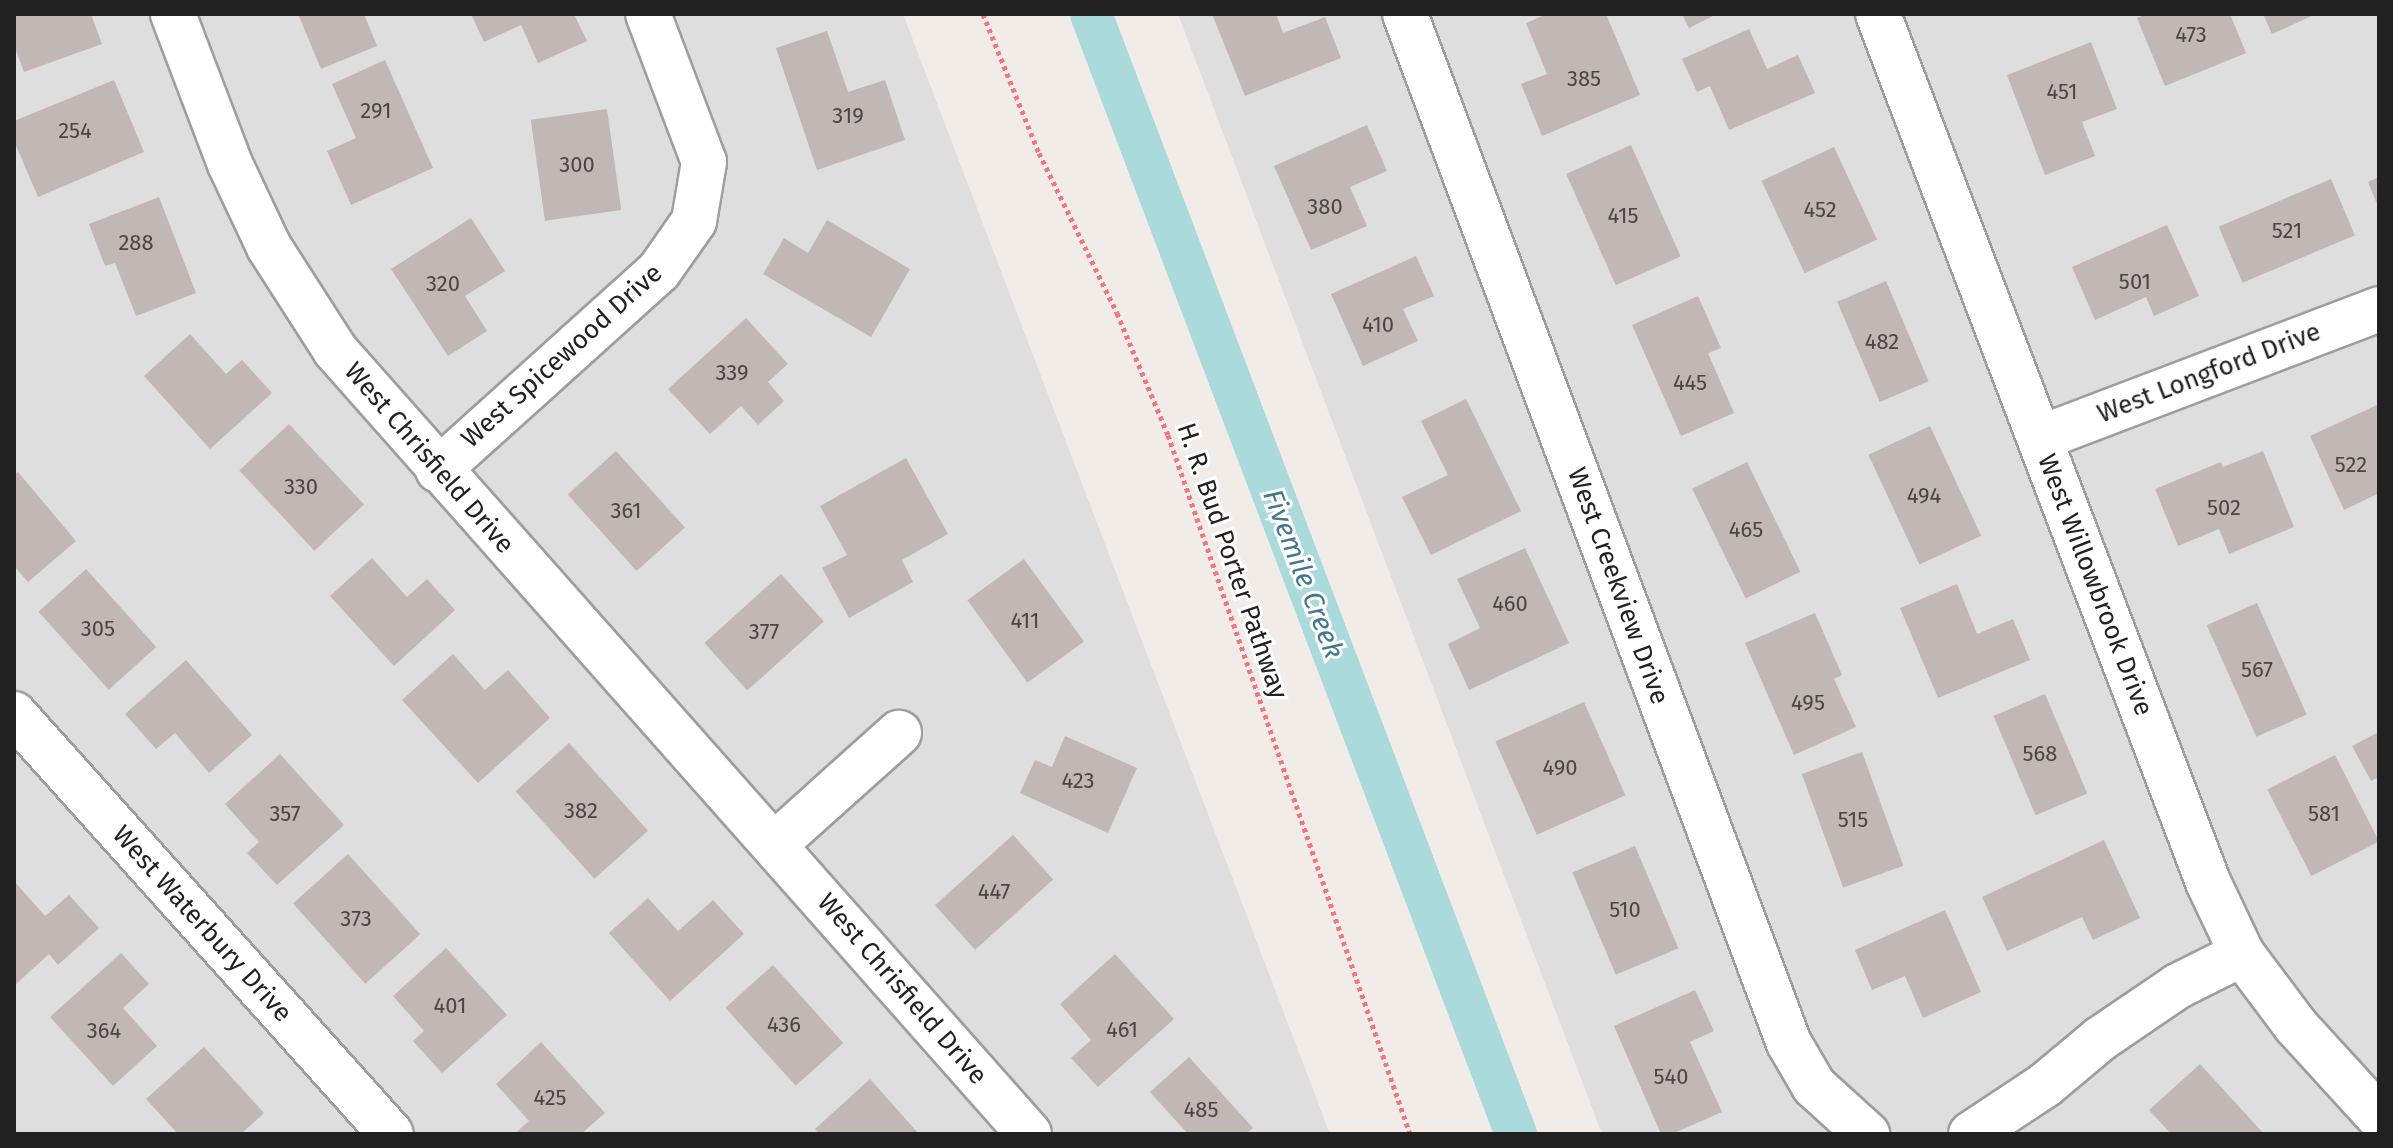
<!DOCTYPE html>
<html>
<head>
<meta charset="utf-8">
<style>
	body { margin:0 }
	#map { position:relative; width:2393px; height:1148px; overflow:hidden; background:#f1ece8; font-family:"Fira Sans",sans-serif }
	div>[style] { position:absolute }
	.residential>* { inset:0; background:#dfdede }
	.canal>* { height:42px; margin:-21px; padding:0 21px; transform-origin:21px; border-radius:21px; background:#abdadc }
	.building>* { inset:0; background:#c1b7b4; transform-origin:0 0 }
	.path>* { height:5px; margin-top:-2.5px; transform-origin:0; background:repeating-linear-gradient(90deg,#f47580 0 4px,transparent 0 8px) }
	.roads { filter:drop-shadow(2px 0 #9e9e9e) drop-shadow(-2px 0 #9e9e9e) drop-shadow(0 2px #9e9e9e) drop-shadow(0 -2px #9e9e9e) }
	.minor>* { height:44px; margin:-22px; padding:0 22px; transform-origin:22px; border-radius:22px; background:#fff }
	span { translate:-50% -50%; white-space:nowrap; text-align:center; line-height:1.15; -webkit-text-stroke:6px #fff; paint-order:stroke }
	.number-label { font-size:22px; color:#494646 }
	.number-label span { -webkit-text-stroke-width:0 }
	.street-label { font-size:26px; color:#212121 }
	.water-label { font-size:28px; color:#43778f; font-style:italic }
	.frame { position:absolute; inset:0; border:16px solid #212121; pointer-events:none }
</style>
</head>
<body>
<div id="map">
	<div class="residential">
		<i style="clip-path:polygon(14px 14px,903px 14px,1330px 1134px,14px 1134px)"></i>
		<i style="clip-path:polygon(1178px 14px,2379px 14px,2379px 1134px,1602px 1134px)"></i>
	</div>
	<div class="canal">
		<i style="left:1091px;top:14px;width:1198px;rotate:69.22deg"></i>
	</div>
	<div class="building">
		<i style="clip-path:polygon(14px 14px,91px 14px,102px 44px,24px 72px,14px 45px)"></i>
		<i style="clip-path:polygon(298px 14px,364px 14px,377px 46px,321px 69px)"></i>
		<i style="clip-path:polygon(471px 14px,574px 14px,587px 41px,538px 63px,521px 25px,484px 42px)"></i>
		<i style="clip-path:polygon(1212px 14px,1276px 14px,1283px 33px,1325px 17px,1341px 58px,1245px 96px)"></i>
		<i style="clip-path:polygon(1547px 14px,1606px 14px,1640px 95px,1542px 136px,1521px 84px,1547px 74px,1526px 23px)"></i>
		<i style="clip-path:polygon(1682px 14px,1717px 14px,1689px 28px)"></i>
		<i style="clip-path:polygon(2146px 14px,2230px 14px,2246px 53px,2165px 86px,2137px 18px)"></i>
		<i style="clip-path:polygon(2263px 14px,2316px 14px,2272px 34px)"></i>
		<i style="clip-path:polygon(1749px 29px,1767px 69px,1798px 55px,1815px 93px,1729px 130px,1710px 86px,1697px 92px,1682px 59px)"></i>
		<i style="clip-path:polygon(827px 31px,848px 92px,885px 80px,905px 140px,817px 170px,776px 48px)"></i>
		<i style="clip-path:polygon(2091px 42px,2117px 109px,2082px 122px,2095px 156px,2045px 175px,2007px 75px)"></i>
		<i style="clip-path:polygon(385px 60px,433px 168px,351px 205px,327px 151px,356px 138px,332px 84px)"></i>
		<i style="clip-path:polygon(114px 80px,144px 152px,38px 197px,14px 141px,14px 121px)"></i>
		<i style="left:607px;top:109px;width:102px;height:77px;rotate:82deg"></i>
		<i style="clip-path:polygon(1367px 125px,1387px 171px,1350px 187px,1367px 226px,1311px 250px,1274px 166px)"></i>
		<i style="left:1631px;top:145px;width:122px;height:71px;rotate:66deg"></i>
		<i style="left:1834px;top:147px;width:102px;height:80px;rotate:65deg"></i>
		<i style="clip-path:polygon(2379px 177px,2379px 209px,2368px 182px)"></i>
		<i style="left:2331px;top:179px;width:61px;height:122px;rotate:67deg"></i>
		<i style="clip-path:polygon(159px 197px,196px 293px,136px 316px,115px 263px,105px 266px,89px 224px)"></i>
		<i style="clip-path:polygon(471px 218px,505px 271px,465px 296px,487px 331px,448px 356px,391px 269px)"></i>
		<i style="clip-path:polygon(827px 220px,910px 269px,871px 337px,763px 274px,784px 238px,808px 253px)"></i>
		<i style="clip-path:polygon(2167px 225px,2199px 296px,2154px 316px,2146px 297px,2095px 320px,2072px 267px)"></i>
		<i style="clip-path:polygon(1416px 256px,1434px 296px,1403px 309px,1418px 341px,1363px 366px,1331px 294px)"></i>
		<i style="left:1886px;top:281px;width:109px;height:53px;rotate:67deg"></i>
		<i style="clip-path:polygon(1698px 296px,1721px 348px,1708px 353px,1734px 413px,1681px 436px,1632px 325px)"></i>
		<i style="clip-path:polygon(746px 318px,788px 364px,768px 382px,784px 401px,758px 425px,741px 406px,710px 434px,668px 389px)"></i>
		<i style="clip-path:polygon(190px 334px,226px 374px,242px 360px,272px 393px,210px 449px,144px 376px)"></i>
		<i style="clip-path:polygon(1466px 399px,1521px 511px,1431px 555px,1402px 497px,1448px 475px,1421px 421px)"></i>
		<i style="clip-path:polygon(2379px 404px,2379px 493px,2344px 510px,2310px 436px)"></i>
		<i style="left:289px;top:424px;width:110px;height:68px;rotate:47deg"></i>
		<i style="left:1930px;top:426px;width:121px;height:68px;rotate:65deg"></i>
		<i style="left:616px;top:451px;width:103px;height:65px;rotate:48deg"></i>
		<i style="clip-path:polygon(2263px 451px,2294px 527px,2229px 554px,2219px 529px,2178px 546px,2155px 489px,2221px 462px,2223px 467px)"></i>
		<i style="clip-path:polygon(906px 458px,948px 534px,902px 560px,913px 582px,849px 618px,822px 568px,847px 555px,820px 506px)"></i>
		<i style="left:1747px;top:462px;width:122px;height:61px;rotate:64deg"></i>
		<i style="clip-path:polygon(18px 472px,76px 541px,28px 582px,14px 566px,14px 475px)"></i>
		<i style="clip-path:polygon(1525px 548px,1569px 643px,1469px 690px,1448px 644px,1480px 628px,1457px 579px)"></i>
		<i style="clip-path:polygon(372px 558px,407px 597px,427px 579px,455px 610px,394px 666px,330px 596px)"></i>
		<i style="left:1024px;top:559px;width:102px;height:70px;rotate:54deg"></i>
		<i style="left:86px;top:569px;width:105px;height:64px;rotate:48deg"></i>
		<i style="left:781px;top:574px;width:64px;height:103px;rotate:48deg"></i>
		<i style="clip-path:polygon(1957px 584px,1977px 634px,2013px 619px,2030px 660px,1938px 698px,1900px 608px)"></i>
		<i style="left:2257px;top:603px;width:122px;height:55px;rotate:66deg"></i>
		<i style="clip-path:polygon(1815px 613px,1842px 675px,1834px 679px,1856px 727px,1794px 755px,1745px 643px)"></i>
		<i style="clip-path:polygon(453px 654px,485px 690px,508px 670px,550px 718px,478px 783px,402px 700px)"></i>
		<i style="clip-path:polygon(186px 660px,252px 735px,209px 773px,175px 733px,156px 749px,125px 714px)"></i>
		<i style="left:2045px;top:694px;width:108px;height:56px;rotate:67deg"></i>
		<i style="left:1584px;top:702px;width:102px;height:97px;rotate:66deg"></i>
		<i style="clip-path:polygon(2379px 732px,2379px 777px,2371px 781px,2352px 746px)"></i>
		<i style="clip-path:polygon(1065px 736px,1137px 768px,1108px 833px,1020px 793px,1035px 760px,1052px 767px)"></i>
		<i style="left:569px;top:743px;width:118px;height:72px;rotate:48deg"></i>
		<i style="left:1862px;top:752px;width:121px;height:64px;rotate:70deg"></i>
		<i style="clip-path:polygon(280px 754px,344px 825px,277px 885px,247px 853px,259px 842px,225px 804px)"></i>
		<i style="left:2335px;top:755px;width:97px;height:76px;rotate:63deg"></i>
		<i style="left:1013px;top:835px;width:60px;height:105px;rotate:48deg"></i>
		<i style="clip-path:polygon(2104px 840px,2140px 918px,2093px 940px,2082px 917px,2007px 951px,1982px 897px)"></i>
		<i style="left:1635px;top:846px;width:111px;height:68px;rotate:67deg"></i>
		<i style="left:348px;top:854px;width:108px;height:74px;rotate:48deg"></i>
		<i style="clip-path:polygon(14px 881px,45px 916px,69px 895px,99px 928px,58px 965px,49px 954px,14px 986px)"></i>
		<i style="clip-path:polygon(648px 898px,678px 931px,713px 900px,744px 934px,670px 1001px,609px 933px)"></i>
		<i style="clip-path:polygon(1945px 910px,1981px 992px,1923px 1018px,1905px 976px,1872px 990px,1855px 950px)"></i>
		<i style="clip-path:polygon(446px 948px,507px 1015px,442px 1073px,413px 1041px,424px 1031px,393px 996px)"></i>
		<i style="clip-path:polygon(121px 953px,149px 984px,123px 1008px,157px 1046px,113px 1086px,50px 1017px)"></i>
		<i style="clip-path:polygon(1115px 954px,1174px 1019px,1098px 1087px,1071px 1058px,1091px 1040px,1060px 1004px)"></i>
		<i style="left:773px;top:965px;width:105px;height:64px;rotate:48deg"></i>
		<i style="clip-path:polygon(1695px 990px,1714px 1031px,1690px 1042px,1722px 1112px,1672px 1134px,1661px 1134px,1614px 1026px)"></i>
		<i style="clip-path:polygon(541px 1042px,605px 1113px,581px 1134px,514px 1134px,529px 1121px,496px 1084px)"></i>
		<i style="clip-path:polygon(204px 1047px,264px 1113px,241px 1134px,178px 1134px,146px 1099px)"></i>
		<i style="clip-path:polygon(1189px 1057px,1253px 1128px,1246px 1134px,1188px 1134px,1150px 1092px)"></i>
		<i style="clip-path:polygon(2200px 1064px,2264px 1134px,2171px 1134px,2149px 1110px)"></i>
		<i style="clip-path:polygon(870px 1079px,919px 1134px,819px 1134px,815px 1129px)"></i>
	</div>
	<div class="path">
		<i style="left:983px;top:14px;width:150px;rotate:68.1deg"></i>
		<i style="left:1039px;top:153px;width:178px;rotate:64deg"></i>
		<i style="left:1117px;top:313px;width:132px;rotate:67.3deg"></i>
		<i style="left:1168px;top:435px;width:740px;rotate:70.9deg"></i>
	</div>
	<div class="roads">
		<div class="minor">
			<i style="left:173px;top:14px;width:160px;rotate:69.2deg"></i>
			<i style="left:230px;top:164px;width:92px;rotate:64.8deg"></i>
			<i style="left:269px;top:247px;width:122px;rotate:57.3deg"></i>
			<i style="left:335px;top:350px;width:1047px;rotate:48.48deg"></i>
			<i style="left:1405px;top:14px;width:1098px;rotate:69.54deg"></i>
			<i style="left:1789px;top:1043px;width:50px;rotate:59.8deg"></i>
			<i style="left:1814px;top:1086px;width:72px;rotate:42.2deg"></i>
			<i style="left:1878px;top:14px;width:929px;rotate:69.18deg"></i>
			<i style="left:2208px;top:882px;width:80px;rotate:64.7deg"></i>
			<i style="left:2242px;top:954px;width:90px;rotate:53.1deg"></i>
			<i style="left:2296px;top:1026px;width:123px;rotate:47.6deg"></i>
			<i style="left:2040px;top:438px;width:363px;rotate:-20.8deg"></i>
			<i style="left:438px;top:470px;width:297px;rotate:-42deg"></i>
			<i style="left:659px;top:271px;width:61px;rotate:-55deg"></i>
			<i style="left:694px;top:221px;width:60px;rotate:-80.4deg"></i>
			<i style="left:704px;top:162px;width:158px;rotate:-110.7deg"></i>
			<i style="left:14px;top:714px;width:564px;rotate:48.09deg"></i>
			<i style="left:774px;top:845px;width:168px;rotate:-41.9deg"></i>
			<i style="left:1971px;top:1134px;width:89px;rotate:-33.5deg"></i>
			<i style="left:2045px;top:1085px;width:72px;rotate:-39.9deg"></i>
			<i style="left:2100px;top:1039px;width:94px;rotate:-34.2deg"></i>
			<i style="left:2178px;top:986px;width:72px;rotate:-26.6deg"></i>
		</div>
	</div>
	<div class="number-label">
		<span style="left:2191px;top:35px">473</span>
		<span style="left:1584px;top:79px">385</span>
		<span style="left:2062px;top:92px">451</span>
		<span style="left:376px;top:111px">291</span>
		<span style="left:848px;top:116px">319</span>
		<span style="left:75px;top:131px">254</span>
		<span style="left:577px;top:165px">300</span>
		<span style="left:1325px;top:207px">380</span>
		<span style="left:1820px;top:210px">452</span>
		<span style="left:1623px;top:216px">415</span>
		<span style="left:2287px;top:231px">521</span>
		<span style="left:136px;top:243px">288</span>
		<span style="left:2135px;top:282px">501</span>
		<span style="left:443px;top:284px">320</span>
		<span style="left:1378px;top:325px">410</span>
		<span style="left:1882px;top:342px">482</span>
		<span style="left:732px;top:373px">339</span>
		<span style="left:1690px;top:383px">445</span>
		<span style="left:2351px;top:465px">522</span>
		<span style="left:301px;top:487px">330</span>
		<span style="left:1924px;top:496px">494</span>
		<span style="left:2224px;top:508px">502</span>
		<span style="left:626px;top:511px">361</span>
		<span style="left:1746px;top:530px">465</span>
		<span style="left:1510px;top:604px">460</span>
		<span style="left:1025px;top:621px">411</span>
		<span style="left:98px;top:629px">305</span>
		<span style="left:764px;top:632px">377</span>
		<span style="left:2257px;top:670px">567</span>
		<span style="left:1808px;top:703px">495</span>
		<span style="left:2040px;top:754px">568</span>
		<span style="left:1560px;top:768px">490</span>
		<span style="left:1078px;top:781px">423</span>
		<span style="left:581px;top:811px">382</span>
		<span style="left:285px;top:814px">357</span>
		<span style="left:2324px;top:814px">581</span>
		<span style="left:1853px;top:820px">515</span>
		<span style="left:994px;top:892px">447</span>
		<span style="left:1625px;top:910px">510</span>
		<span style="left:356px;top:919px">373</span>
		<span style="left:450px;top:1006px">401</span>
		<span style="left:784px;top:1025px">436</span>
		<span style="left:1122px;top:1030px">461</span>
		<span style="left:104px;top:1031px">364</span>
		<span style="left:1671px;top:1077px">540</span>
		<span style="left:550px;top:1098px">425</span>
		<span style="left:1201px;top:1110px">485</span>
	</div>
	<div class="street-label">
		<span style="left:562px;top:356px;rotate:-42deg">West Spicewood Drive</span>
		<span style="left:2209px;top:373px;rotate:-21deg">West Longford Drive</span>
		<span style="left:429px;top:458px;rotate:49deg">West Chrisfield Drive</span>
		<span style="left:1232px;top:561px;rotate:71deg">H. R. Bud Porter Pathway</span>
		<span style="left:2095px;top:585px;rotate:69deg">West Willowbrook Drive</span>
		<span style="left:1618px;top:586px;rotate:70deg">West Creekview Drive</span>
		<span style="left:202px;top:924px;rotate:48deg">West Waterbury Drive</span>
		<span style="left:902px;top:989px;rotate:49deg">West Chrisfield Drive</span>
	</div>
	<div class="water-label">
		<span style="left:1303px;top:574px;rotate:69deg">Fivemile Creek</span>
	</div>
	<div class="frame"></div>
</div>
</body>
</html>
